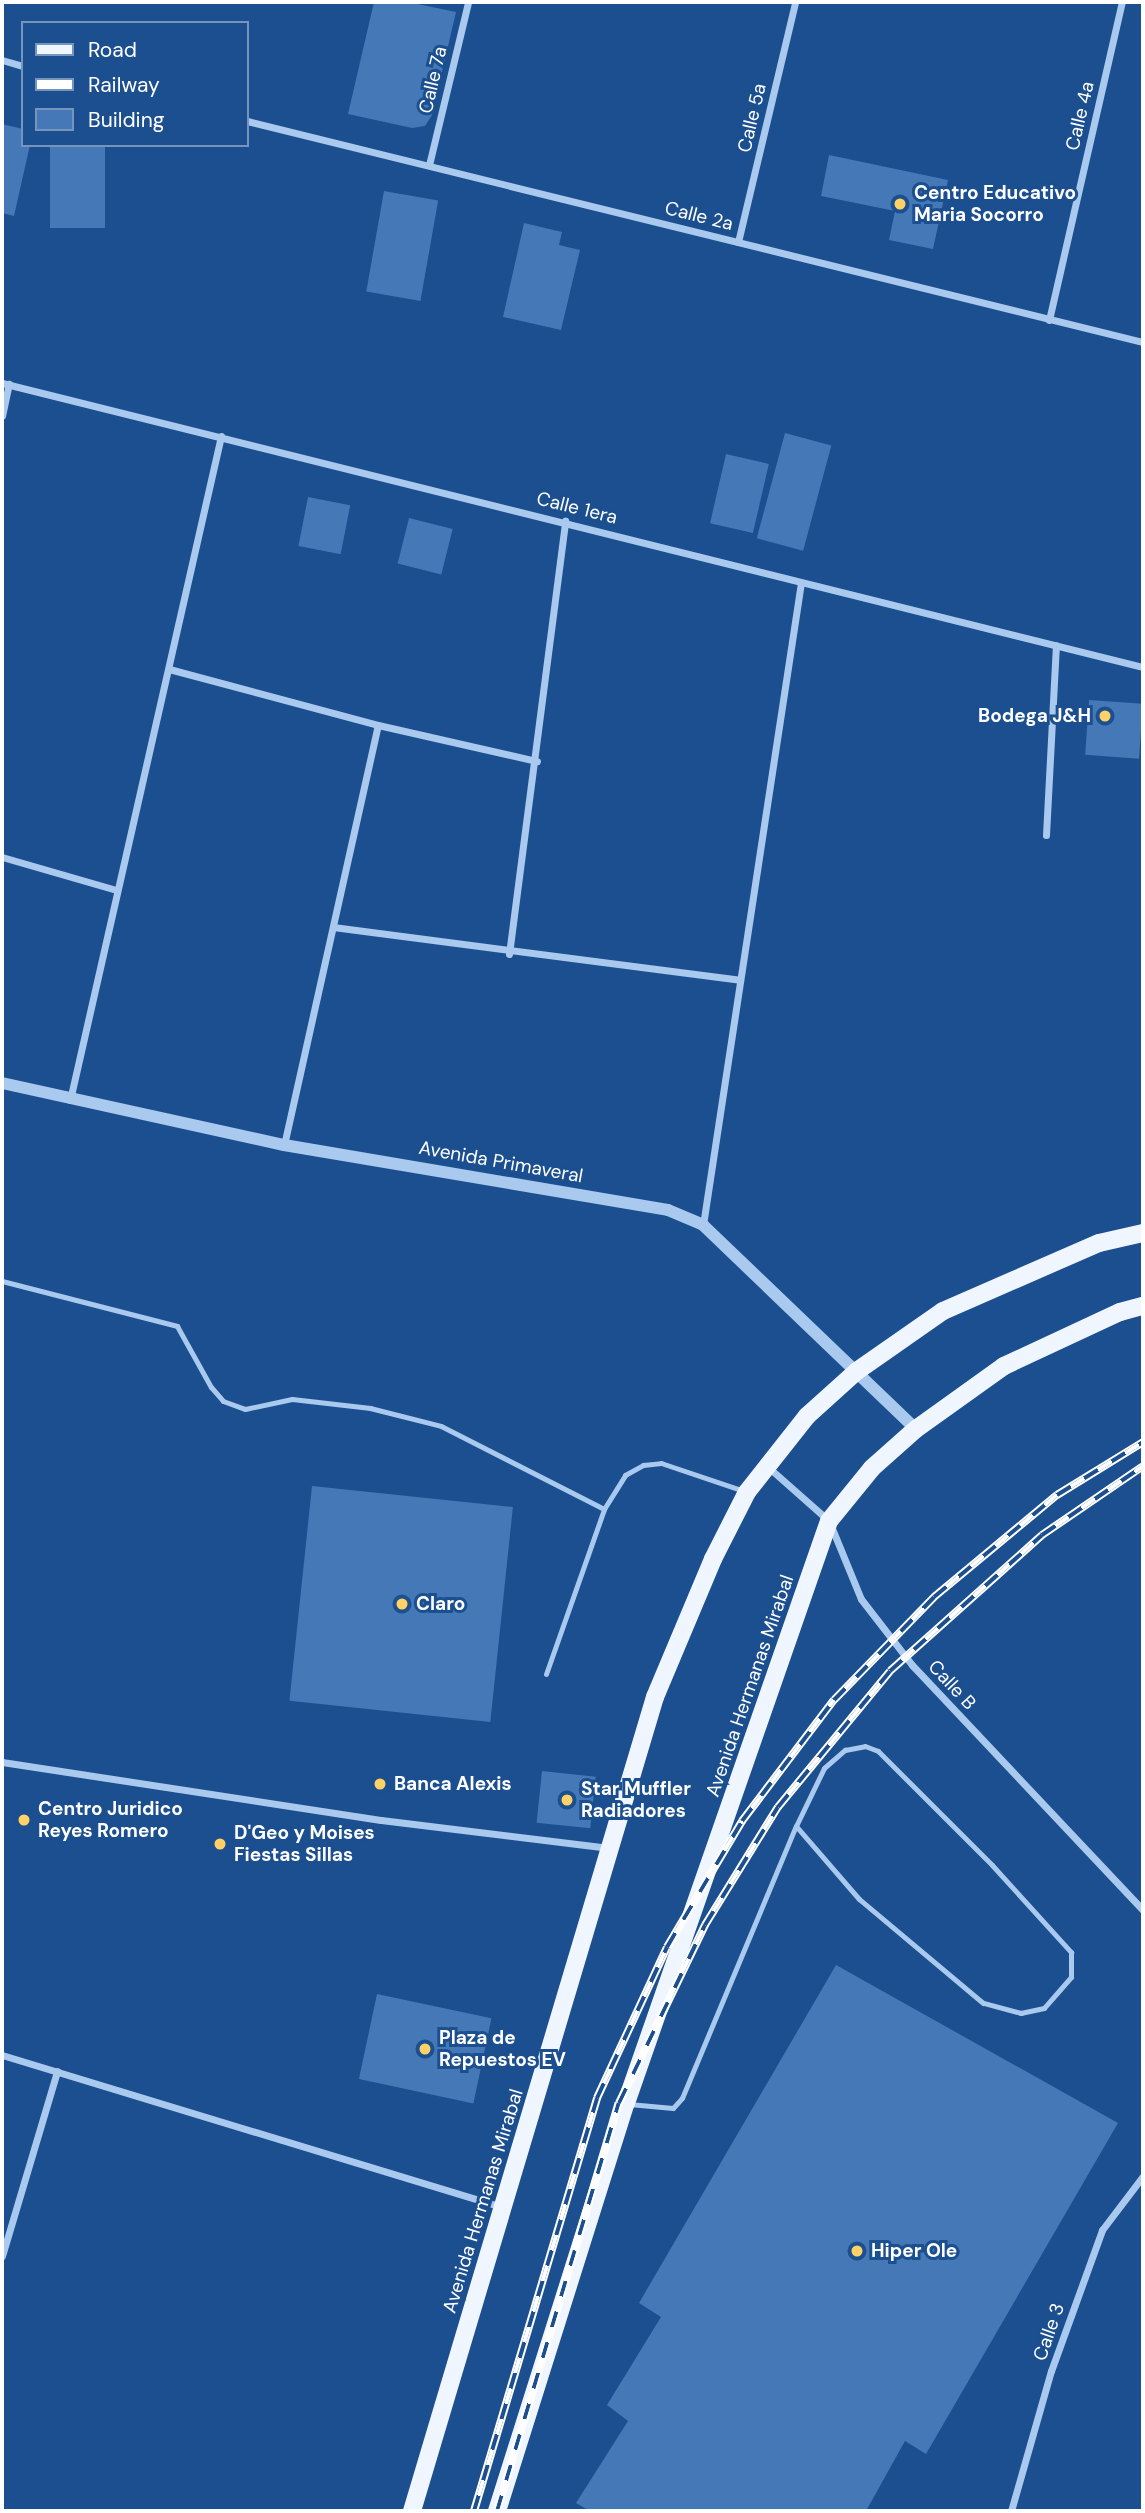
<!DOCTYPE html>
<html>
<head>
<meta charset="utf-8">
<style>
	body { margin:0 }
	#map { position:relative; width:1145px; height:2513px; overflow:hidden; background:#1b4f8f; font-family:"DM Sans",sans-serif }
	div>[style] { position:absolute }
	.building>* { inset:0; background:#4478b7; transform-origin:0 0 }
	.service>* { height:5px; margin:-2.5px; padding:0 2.5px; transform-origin:2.5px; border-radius:2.5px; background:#a9c9ee }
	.minor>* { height:7px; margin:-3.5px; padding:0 3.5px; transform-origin:3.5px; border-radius:3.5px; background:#a9c9ee }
	.tertiary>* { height:12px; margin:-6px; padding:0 6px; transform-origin:6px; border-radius:6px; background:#a9c9ee }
	.primary>* { height:18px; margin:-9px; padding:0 9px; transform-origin:9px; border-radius:9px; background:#f0f6ff }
	.rail>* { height:8px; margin-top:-4px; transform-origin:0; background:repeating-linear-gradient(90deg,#1b4f8f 0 16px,#fff 0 32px); box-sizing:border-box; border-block:2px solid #fff }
	.dots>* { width:19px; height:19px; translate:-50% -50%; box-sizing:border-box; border:4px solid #1b4f8f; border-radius:50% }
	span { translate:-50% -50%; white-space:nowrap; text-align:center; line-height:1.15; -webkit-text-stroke:6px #1b4f8f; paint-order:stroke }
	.street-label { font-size:19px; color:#fff }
	.poi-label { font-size:19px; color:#fff; font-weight:700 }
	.left { translate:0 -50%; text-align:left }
	.right { translate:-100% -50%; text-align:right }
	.frame { position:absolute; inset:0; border:4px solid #fff; pointer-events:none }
	.legend { position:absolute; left:21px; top:21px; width:228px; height:126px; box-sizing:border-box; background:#1b4f8f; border:2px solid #7695bc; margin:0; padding:9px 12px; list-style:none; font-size:21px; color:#fff }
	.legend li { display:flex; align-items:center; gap:14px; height:35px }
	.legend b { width:35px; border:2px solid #7695bc }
</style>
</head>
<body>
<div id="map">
	<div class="building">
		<i style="clip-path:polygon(374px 2px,408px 2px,456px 12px,432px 115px,425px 126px,412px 128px,348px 114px)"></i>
		<i style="clip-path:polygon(2px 124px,23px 129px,23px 145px,30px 145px,14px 216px,2px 213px)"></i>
		<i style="left:50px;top:145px;width:55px;height:83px"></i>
		<i style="clip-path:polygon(829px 155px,948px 180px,933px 249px,889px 240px,895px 211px,821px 196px)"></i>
		<i style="left:384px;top:191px;width:55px;height:102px;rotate:10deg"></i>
		<i style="clip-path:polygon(524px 223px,562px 232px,559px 245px,580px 250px,561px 330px,503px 317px)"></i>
		<i style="left:785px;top:433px;width:48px;height:109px;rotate:15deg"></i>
		<i style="left:726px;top:454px;width:44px;height:71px;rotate:13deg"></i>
		<i style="left:308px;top:497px;width:43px;height:50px;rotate:11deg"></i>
		<i style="left:409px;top:518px;width:45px;height:47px;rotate:14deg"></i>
		<i style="left:1089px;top:700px;width:54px;height:55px;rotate:4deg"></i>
		<i style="left:312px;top:1486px;width:202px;height:216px;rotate:6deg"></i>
		<i style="left:542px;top:1771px;width:54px;height:52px;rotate:6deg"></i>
		<i style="clip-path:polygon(836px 1965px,1118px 2123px,926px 2454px,905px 2441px,866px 2511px,590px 2511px,576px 2503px,628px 2421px,607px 2405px,661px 2317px,639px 2303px)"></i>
		<i style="left:377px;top:1994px;width:117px;height:87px;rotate:12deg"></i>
	</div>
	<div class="service">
		<i style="left:2px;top:1281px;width:181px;rotate:14.4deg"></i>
		<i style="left:177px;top:1326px;width:70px;rotate:60.9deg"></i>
		<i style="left:211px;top:1387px;width:18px;rotate:49deg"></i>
		<i style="left:223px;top:1401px;width:23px;rotate:20deg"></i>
		<i style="left:245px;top:1409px;width:48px;rotate:-12deg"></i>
		<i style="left:292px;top:1399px;width:79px;rotate:6.6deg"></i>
		<i style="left:370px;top:1408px;width:73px;rotate:14.2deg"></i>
		<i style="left:441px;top:1426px;width:183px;rotate:27deg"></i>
		<i style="left:546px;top:1674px;width:175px;rotate:-70.6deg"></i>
		<i style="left:604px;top:1509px;width:40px;rotate:-58deg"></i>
		<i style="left:625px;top:1475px;width:21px;rotate:-29deg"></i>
		<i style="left:643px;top:1465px;width:18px;rotate:-6deg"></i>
		<i style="left:661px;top:1463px;width:88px;rotate:18.6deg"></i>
		<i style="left:629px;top:2104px;width:44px;rotate:5.2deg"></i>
		<i style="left:673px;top:2108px;width:13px;rotate:-48deg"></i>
		<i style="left:682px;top:2098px;width:295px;rotate:-67.3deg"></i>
		<i style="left:796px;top:1826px;width:64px;rotate:-64.2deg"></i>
		<i style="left:824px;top:1768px;width:28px;rotate:-41deg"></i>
		<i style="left:845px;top:1750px;width:20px;rotate:-11deg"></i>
		<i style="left:865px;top:1746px;width:14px;rotate:21deg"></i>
		<i style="left:878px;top:1751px;width:161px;rotate:45deg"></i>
		<i style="left:992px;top:1865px;width:118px;rotate:47.8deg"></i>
		<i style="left:1071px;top:1952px;width:25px;rotate:90deg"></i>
		<i style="left:1071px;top:1977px;width:41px;rotate:131.1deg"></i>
		<i style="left:1044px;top:2008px;width:24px;rotate:168deg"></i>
		<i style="left:1021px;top:2013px;width:39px;rotate:-165deg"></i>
		<i style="left:983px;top:2003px;width:162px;rotate:-140deg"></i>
		<i style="left:859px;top:1899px;width:96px;rotate:-130.8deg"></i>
	</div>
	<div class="minor">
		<i style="left:2px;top:60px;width:22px;rotate:16deg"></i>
		<i style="left:247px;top:121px;width:923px;rotate:13.86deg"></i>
		<i style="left:429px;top:165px;width:168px;rotate:-76.5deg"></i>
		<i style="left:738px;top:242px;width:247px;rotate:-76.6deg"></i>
		<i style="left:1049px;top:320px;width:326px;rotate:-77.1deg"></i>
		<i style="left:2px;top:383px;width:1176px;rotate:13.98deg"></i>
		<i style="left:2px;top:416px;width:33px;rotate:-78deg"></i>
		<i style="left:169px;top:669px;width:216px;rotate:15deg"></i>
		<i style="left:378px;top:725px;width:163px;rotate:12.8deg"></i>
		<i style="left:1046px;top:835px;width:190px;rotate:-87deg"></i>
		<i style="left:2px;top:857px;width:119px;rotate:16.1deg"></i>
		<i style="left:333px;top:927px;width:410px;rotate:7.4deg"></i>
		<i style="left:509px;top:954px;width:437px;rotate:-82.6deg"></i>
		<i style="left:70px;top:1100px;width:681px;rotate:-77.19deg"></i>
		<i style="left:284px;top:1145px;width:430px;rotate:-77.4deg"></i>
		<i style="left:703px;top:1225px;width:650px;rotate:-81.33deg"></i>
		<i style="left:768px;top:1467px;width:81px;rotate:41.5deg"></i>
		<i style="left:829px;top:1521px;width:84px;rotate:67.7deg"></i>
		<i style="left:861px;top:1599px;width:83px;rotate:52.3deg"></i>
		<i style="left:912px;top:1665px;width:337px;rotate:46.7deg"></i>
		<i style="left:2px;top:1762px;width:383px;rotate:8.7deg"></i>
		<i style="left:381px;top:1820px;width:230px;rotate:7deg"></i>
		<i style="left:2px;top:2055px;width:523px;rotate:16.91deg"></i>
		<i style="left:2px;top:2256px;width:193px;rotate:-73.4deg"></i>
		<i style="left:1011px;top:2511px;width:146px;rotate:-74.1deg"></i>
		<i style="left:1051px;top:2371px;width:150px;rotate:-70.1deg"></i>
		<i style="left:1102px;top:2230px;width:68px;rotate:-52.8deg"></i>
	</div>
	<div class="tertiary">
		<i style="left:2px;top:1083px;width:289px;rotate:12.4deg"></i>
		<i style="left:284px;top:1145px;width:389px;rotate:9.6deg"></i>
		<i style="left:668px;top:1210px;width:38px;rotate:23deg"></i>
		<i style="left:703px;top:1225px;width:295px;rotate:43.8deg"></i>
	</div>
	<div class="primary">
		<i style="left:412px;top:2511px;width:849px;rotate:-73.38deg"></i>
		<i style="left:655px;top:1697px;width:150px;rotate:-67.2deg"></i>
		<i style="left:713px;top:1559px;width:75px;rotate:-63.1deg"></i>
		<i style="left:747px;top:1492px;width:97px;rotate:-51.7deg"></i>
		<i style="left:807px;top:1416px;width:67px;rotate:-42deg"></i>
		<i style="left:857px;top:1371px;width:105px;rotate:-34.9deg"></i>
		<i style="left:943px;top:1311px;width:170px;rotate:-23.6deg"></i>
		<i style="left:1099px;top:1243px;width:45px;rotate:-12.8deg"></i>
		<i style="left:497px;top:2511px;width:428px;rotate:-72.5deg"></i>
		<i style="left:626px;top:2103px;width:616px;rotate:-70.77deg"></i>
		<i style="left:829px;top:1521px;width:68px;rotate:-50.9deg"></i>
		<i style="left:872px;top:1468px;width:59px;rotate:-41.6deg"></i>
		<i style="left:916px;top:1429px;width:108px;rotate:-35.6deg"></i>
		<i style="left:1004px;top:1366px;width:128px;rotate:-25deg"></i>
		<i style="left:1120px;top:1312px;width:24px;rotate:-15deg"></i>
	</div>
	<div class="rail">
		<i style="left:474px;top:2511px;width:431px;rotate:-73.4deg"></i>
		<i style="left:597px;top:2098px;width:166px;rotate:-65.1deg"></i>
		<i style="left:667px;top:1947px;width:147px;rotate:-59.2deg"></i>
		<i style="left:742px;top:1821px;width:152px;rotate:-52.8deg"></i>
		<i style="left:834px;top:1700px;width:144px;rotate:-45.8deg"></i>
		<i style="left:934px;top:1597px;width:160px;rotate:-39.7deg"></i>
		<i style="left:1057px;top:1495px;width:101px;rotate:-31.6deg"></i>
		<i style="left:497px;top:2511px;width:426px;rotate:-73.4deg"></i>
		<i style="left:619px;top:2103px;width:198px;rotate:-64.2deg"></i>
		<i style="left:705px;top:1925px;width:139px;rotate:-58.3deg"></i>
		<i style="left:778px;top:1807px;width:176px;rotate:-50.5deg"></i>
		<i style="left:890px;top:1671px;width:204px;rotate:-41.8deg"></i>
		<i style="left:1042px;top:1535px;width:122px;rotate:-34.3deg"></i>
	</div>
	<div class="dots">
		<i style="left:900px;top:204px;background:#ffd166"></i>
		<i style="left:1105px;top:716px;background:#ffd166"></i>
		<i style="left:402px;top:1604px;background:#ffd166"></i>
		<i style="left:380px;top:1784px;background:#ffd166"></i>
		<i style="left:567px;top:1800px;background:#ffd166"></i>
		<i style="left:24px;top:1820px;background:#ffd166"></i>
		<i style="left:220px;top:1844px;background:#ffd166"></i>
		<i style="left:425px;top:2049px;background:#ffd166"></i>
		<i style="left:857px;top:2251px;background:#ffd166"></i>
	</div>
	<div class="street-label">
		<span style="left:433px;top:80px;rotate:-77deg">Calle 7a</span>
		<span style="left:1080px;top:116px;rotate:-77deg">Calle 4a</span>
		<span style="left:752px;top:118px;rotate:-77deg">Calle 5a</span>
		<span style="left:699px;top:216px;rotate:14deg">Calle 2a</span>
		<span style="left:577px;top:508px;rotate:14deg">Calle 1era</span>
		<span style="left:501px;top:1162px;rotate:10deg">Avenida Primaveral</span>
		<span style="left:952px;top:1685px;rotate:47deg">Calle B</span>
		<span style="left:750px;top:1686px;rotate:-71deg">Avenida Hermanas Mirabal</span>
		<span style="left:483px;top:2201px;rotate:-73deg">Avenida Hermanas Mirabal</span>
		<span style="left:1049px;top:2332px;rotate:-71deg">Calle 3</span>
	</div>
	<div class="poi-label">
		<span class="left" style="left:914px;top:204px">Centro Educativo<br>Maria Socorro</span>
		<span class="right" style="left:1091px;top:716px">Bodega J&amp;H</span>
		<span class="left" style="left:416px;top:1604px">Claro</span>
		<span class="left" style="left:394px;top:1784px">Banca Alexis</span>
		<span class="left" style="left:581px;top:1800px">Star Muffler<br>Radiadores</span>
		<span class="left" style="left:38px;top:1820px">Centro Juridico<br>Reyes Romero</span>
		<span class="left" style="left:234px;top:1844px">D'Geo y Moises<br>Fiestas Sillas</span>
		<span class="left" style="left:439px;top:2049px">Plaza de<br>Repuestos EV</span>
		<span class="left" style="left:871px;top:2251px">Hiper Ole</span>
	</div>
	<div class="frame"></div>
	<ul class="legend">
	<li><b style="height:9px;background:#f0f6ff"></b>Road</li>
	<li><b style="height:9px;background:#fff"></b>Railway</li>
	<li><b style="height:19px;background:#4478b7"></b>Building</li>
	</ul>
</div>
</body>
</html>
